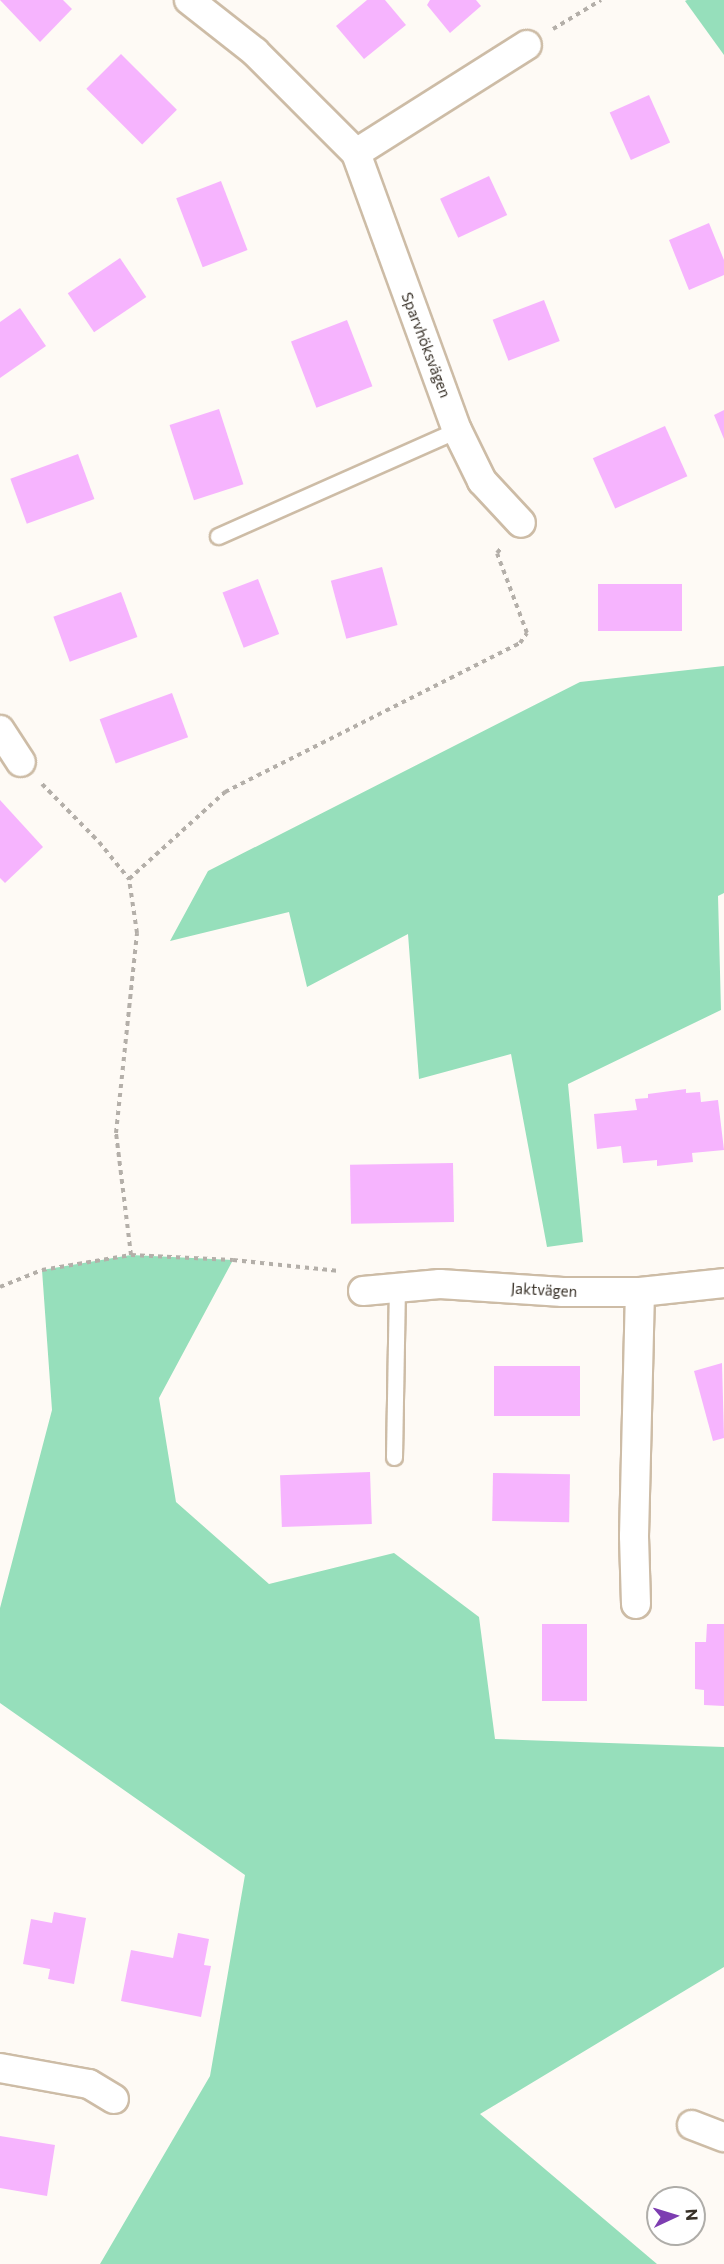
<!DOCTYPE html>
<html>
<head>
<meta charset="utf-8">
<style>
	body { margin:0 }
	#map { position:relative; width:724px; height:2264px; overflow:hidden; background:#fefaf5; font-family:Commissioner,sans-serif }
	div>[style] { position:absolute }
	.green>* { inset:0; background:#96dfbb }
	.building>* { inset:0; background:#f6b4fe; transform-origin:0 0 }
	.path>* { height:4px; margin-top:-2px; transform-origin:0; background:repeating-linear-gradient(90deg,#b4afa9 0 4.5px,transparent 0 9px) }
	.roads { filter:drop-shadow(2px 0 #cdbca6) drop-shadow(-2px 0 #cdbca6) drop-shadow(0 2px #cdbca6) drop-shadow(0 -2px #cdbca6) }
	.service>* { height:15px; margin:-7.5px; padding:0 7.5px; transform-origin:7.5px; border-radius:7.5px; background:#fff }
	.minor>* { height:28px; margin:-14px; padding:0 14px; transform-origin:14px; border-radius:14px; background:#fff }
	span { translate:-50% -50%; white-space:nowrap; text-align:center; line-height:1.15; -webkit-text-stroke:6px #fff; paint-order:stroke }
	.street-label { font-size:15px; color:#383128 }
	.north { position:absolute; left:646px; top:2186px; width:60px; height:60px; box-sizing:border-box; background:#fff; border:2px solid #afada9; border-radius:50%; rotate:86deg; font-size:16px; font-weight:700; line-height:24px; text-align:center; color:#383128 }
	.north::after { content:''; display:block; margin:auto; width:21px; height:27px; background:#7d3db1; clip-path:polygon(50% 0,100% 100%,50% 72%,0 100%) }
</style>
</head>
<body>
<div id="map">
	<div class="green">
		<i style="clip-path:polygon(687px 0,724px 0,724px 55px,685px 1px)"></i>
		<i style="clip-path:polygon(724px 666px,724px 893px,718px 896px,721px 1010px,568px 1084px,583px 1242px,547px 1247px,511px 1054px,419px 1079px,408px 934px,307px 987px,289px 912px,170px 941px,208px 871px,580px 682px)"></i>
		<i style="clip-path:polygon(131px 1255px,233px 1260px,159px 1398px,176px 1502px,269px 1584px,394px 1553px,479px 1617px,495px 1739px,724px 1747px,724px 1967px,480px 2114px,657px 2264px,100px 2264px,210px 2076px,245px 1875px,0 1703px,0 1608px,52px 1410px,42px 1270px)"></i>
	</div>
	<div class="building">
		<i style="clip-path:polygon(0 0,63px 0,72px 9px,40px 42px)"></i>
		<i style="clip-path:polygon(367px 0,385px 0,406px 25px,364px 59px,336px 26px)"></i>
		<i style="clip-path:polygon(430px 0,476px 0,481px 6px,450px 33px,427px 5px)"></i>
		<i style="left:121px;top:54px;width:79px;height:49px;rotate:45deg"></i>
		<i style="left:649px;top:95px;width:52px;height:43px;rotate:66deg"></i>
		<i style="left:489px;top:176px;width:43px;height:54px;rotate:65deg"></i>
		<i style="left:221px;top:181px;width:74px;height:48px;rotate:69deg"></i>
		<i style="clip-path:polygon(709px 223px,724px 260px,724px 275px,689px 290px,669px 240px)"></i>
		<i style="left:120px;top:258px;width:47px;height:63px;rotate:56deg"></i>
		<i style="left:544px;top:300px;width:44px;height:55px;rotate:69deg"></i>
		<i style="clip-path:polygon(20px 308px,46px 346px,0 378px,0 322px)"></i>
		<i style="left:347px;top:320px;width:71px;height:60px;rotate:69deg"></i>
		<i style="left:219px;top:409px;width:79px;height:52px;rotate:72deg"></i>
		<i style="clip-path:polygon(724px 410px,724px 439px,714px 415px)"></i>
		<i style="left:665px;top:426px;width:55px;height:79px;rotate:66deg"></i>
		<i style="left:78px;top:454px;width:48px;height:72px;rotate:70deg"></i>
		<i style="left:382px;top:567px;width:60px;height:53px;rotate:75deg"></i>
		<i style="left:258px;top:579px;width:59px;height:38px;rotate:69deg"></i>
		<i style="left:598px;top:584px;width:84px;height:47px"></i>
		<i style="left:121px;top:592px;width:48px;height:72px;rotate:70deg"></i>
		<i style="left:172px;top:693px;width:47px;height:77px;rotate:70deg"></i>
		<i style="clip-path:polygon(0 800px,43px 847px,5px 883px,0 878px)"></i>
		<i style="clip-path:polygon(686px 1089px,686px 1093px,700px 1092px,701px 1102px,718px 1100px,724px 1150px,692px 1153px,693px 1162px,657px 1166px,657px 1160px,623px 1163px,621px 1146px,597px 1149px,594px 1114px,637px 1110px,635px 1099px,648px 1098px,648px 1094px)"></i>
		<i style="left:453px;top:1163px;width:59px;height:103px;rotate:89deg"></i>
		<i style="clip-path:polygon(722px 1363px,724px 1438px,713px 1441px,694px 1371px)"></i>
		<i style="left:494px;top:1366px;width:86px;height:50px"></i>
		<i style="left:370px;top:1472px;width:52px;height:90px;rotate:88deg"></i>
		<i style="left:493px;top:1473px;width:77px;height:48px;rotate:1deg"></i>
		<i style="left:542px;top:1624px;width:45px;height:77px"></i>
		<i style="clip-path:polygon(707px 1624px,724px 1624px,724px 1706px,704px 1705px,704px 1690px,695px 1689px,695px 1642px,706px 1642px)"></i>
		<i style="clip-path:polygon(54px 1912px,86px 1918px,74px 1984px,48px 1979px,50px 1969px,23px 1964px,31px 1919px,52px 1923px)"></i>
		<i style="clip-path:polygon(178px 1933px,209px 1939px,204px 1965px,211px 1966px,201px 2017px,121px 2001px,131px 1950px,173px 1958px)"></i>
		<i style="clip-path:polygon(0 2136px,55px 2145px,47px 2196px,0 2188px)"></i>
	</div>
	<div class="path">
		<i style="left:553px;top:29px;width:56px;rotate:-31.1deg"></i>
		<i style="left:42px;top:784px;width:81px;rotate:45.5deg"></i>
		<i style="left:99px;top:842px;width:48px;rotate:51deg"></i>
		<i style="left:131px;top:1255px;width:123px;rotate:-97deg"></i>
		<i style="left:116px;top:1133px;width:201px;rotate:-84deg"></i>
		<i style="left:137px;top:933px;width:55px;rotate:-98.4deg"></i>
		<i style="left:129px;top:879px;width:130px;rotate:-42.2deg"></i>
		<i style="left:225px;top:792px;width:330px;rotate:-26.8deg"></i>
		<i style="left:520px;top:643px;width:12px;rotate:-55deg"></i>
		<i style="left:527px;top:633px;width:85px;rotate:-110.6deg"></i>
		<i style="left:497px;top:553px;width:8px;rotate:-50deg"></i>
		<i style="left:0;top:1287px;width:45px;rotate:-22deg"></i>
		<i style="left:42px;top:1270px;width:90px;rotate:-9.6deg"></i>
		<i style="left:131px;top:1255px;width:102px;rotate:2.8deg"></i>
		<i style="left:233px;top:1260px;width:107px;rotate:5.9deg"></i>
	</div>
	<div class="roads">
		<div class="service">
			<i style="left:218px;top:536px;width:261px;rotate:-23.9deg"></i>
			<i style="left:394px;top:1457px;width:169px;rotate:-89deg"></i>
		</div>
		<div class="minor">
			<i style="left:189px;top:0;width:84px;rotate:38.2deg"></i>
			<i style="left:255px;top:52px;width:143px;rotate:45deg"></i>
			<i style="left:356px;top:153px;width:295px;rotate:70deg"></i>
			<i style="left:457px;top:430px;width:57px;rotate:63.9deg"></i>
			<i style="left:482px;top:481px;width:57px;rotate:47.1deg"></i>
			<i style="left:356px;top:153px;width:202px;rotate:-32.3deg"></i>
			<i style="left:0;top:730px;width:38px;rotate:57deg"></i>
			<i style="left:363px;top:1291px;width:77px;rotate:-5.2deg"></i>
			<i style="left:440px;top:1284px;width:123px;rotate:3.7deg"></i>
			<i style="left:563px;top:1292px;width:77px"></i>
			<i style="left:640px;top:1292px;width:84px;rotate:-6.1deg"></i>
			<i style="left:636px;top:1604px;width:68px;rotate:-91.7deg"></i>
			<i style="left:634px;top:1536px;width:244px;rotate:-88.6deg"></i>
			<i style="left:0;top:2068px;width:90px;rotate:10.2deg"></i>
			<i style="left:89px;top:2084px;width:29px;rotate:31deg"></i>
			<i style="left:692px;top:2125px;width:34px;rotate:21deg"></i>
		</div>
	</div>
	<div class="street-label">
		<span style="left:426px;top:345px;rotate:69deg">Sparvhöksvägen</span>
		<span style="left:544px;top:1290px;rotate:3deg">Jaktvägen</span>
	</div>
	<div class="north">N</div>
</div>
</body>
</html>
